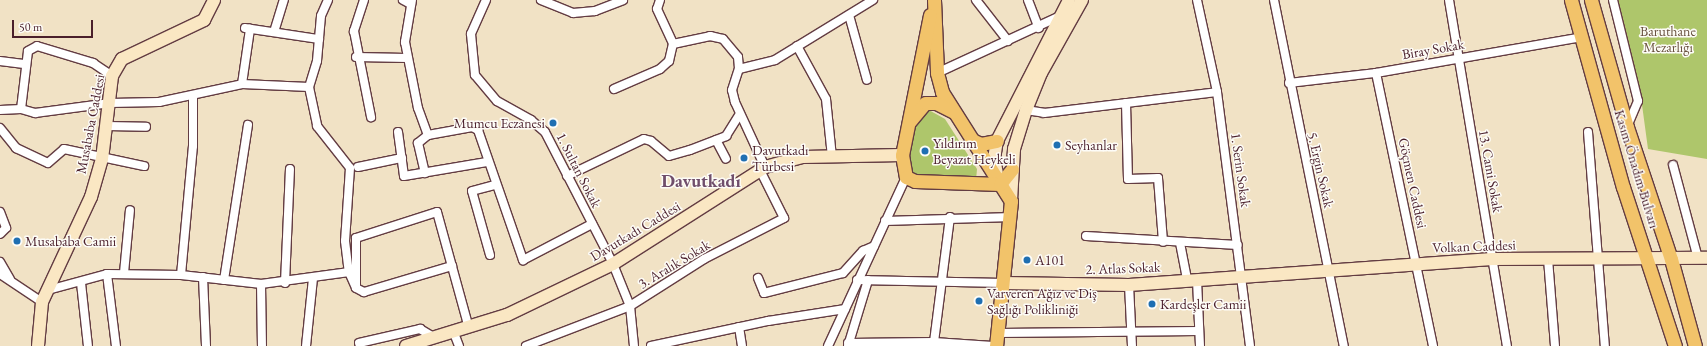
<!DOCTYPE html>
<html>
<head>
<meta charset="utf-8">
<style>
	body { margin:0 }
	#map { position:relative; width:1707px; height:346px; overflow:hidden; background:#f1e2c5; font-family:"EB Garamond",serif }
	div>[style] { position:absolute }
	.green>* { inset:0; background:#aec66b }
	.roads { filter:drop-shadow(1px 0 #633c42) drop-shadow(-1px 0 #633c42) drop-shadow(0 1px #633c42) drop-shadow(0 -1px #633c42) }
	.street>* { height:8px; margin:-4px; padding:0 4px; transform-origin:4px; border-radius:4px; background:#fff }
	.secondary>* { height:12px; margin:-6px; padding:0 6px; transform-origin:6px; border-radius:6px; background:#fae7c3 }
	.primary>* { height:13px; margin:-6.5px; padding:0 6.5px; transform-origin:6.5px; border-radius:6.5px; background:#f2c36a }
	.dots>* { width:11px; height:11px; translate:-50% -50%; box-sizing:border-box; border:2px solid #fdfcf7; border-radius:50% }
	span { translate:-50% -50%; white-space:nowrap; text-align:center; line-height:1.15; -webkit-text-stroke:3px #fdfcf7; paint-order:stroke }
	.park-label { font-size:14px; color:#68513e }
	.street-label { font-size:14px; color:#4a1f2b }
	.poi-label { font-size:14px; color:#4a1f2b }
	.right { translate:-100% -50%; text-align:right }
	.left { translate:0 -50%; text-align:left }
	.district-label { font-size:18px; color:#704e6b; font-weight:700 }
	.scale { position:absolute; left:12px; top:20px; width:81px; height:18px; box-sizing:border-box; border:2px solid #4a1f2b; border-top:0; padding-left:5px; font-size:12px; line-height:14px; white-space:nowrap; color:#4a1f2b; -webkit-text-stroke:3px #fdfcf7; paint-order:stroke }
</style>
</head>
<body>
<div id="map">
	<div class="green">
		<i style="clip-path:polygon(1618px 0,1707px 0,1707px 159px,1648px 149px,1640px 90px)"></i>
		<i style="clip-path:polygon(927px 109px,945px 119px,977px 169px,976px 180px,918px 177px,912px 173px,906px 162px,911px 122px)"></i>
	</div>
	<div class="roads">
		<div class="street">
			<i style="left:328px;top:0;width:17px;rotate:114deg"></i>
			<i style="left:321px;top:16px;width:45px;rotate:95.1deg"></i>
			<i style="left:317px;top:61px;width:27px;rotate:107deg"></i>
			<i style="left:309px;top:87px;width:40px;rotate:78deg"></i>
			<i style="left:317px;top:126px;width:53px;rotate:51.8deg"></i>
			<i style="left:350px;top:168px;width:73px;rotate:93.9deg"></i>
			<i style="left:345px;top:241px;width:31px;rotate:83deg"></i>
			<i style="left:349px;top:272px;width:17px;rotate:66deg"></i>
			<i style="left:356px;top:288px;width:9px;rotate:27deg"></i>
			<i style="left:364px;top:292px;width:92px;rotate:-16.5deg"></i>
			<i style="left:364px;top:0;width:33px;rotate:108deg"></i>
			<i style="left:354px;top:31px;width:88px;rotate:78.8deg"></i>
			<i style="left:403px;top:0;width:9px;rotate:27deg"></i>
			<i style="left:412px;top:0;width:43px;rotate:99.5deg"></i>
			<i style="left:405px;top:42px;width:67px;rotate:78.9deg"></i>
			<i style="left:418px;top:108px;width:29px;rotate:70deg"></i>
			<i style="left:428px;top:135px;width:13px;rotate:141deg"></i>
			<i style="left:418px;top:143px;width:31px;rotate:77deg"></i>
			<i style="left:486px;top:0;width:37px;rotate:114deg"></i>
			<i style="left:471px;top:34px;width:41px;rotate:84.4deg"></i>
			<i style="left:475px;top:75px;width:34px;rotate:50deg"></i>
			<i style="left:497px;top:101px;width:39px;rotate:29deg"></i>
			<i style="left:531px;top:120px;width:18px;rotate:41deg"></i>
			<i style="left:545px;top:132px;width:148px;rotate:62.7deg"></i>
			<i style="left:613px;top:264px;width:45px;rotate:68deg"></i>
			<i style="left:630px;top:306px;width:40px;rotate:84.3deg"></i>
			<i style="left:541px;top:0;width:35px;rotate:22deg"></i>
			<i style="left:573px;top:13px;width:22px;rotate:-5deg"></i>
			<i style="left:595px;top:11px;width:30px;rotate:-21deg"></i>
			<i style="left:660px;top:0;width:9px;rotate:108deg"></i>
			<i style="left:657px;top:9px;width:38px;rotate:65deg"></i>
			<i style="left:673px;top:44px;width:38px;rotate:-12deg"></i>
			<i style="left:710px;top:36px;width:13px;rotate:13deg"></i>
			<i style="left:723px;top:39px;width:23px;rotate:50deg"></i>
			<i style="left:738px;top:57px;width:12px;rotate:85deg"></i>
			<i style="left:976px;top:0;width:52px;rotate:52deg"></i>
			<i style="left:1028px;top:0;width:30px;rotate:69deg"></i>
			<i style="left:1197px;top:0;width:94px;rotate:77.7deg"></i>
			<i style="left:1217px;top:92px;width:256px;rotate:82.6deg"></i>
			<i style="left:1274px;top:0;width:353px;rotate:78.6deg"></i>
			<i style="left:1449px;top:0;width:351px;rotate:80.5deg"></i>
			<i style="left:1613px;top:0;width:104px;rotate:76.1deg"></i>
			<i style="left:1638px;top:101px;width:28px;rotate:113deg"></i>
			<i style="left:849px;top:15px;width:67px;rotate:74.5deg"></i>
			<i style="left:245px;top:28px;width:75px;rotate:8.5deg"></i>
			<i style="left:274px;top:32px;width:34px;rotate:-73deg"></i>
			<i style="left:797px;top:46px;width:60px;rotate:61.3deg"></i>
			<i style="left:826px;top:99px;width:58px;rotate:84.1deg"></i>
			<i style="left:356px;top:57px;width:51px;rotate:1.1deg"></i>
			<i style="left:0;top:61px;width:26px;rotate:7deg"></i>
			<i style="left:937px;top:73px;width:133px;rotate:-24.8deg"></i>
			<i style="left:1376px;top:73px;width:279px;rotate:78.2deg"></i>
			<i style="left:1289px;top:83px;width:88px;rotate:-6.6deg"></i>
			<i style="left:1376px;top:73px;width:209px;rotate:-9.9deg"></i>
			<i style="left:242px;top:84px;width:56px;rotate:-81.7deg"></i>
			<i style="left:614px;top:89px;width:50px;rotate:-23.5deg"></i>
			<i style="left:660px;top:69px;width:12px;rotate:-42deg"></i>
			<i style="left:669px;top:61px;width:17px;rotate:-77deg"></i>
			<i style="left:1126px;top:103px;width:76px;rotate:88.5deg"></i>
			<i style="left:1128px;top:179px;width:30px;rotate:-2deg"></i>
			<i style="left:1158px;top:178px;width:64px;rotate:85.5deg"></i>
			<i style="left:21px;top:109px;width:58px;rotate:-83.1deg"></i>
			<i style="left:28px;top:51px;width:10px;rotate:-29deg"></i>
			<i style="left:37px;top:46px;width:59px;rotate:16.9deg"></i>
			<i style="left:93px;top:63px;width:23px;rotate:34deg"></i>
			<i style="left:0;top:110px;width:21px;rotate:-3deg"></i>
			<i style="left:21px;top:109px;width:15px;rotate:16deg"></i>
			<i style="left:35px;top:113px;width:76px;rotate:-7.6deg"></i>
			<i style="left:110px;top:103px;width:49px;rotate:-1.2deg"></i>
			<i style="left:159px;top:102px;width:85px;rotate:-12.2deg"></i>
			<i style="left:242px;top:84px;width:67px;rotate:2.6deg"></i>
			<i style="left:1026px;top:110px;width:18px;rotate:9deg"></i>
			<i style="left:1044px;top:113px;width:174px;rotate:-6.9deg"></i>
			<i style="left:107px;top:126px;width:39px;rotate:1deg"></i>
			<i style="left:0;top:128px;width:26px;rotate:51deg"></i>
			<i style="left:16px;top:148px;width:35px;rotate:25deg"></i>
			<i style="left:48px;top:163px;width:21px;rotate:-41deg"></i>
			<i style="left:64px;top:149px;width:82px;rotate:12deg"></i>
			<i style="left:398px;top:132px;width:44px;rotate:82.2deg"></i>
			<i style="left:404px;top:176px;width:84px;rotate:-9.6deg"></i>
			<i style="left:1588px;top:132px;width:215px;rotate:85.5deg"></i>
			<i style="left:428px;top:135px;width:45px;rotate:-10.3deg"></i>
			<i style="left:472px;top:127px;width:7px;rotate:27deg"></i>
			<i style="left:478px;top:130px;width:138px;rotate:70.9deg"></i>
			<i style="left:523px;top:260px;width:78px;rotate:-27.6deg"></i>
			<i style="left:716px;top:140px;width:21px;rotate:62deg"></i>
			<i style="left:1673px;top:165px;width:96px;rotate:75deg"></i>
			<i style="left:358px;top:167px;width:45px;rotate:-11.6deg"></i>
			<i style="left:765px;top:167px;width:72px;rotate:-114.8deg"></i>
			<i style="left:735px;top:102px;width:12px;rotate:-104deg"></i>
			<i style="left:732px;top:90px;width:22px;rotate:-72deg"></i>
			<i style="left:739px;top:69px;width:37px;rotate:-14deg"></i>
			<i style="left:775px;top:60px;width:115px;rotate:-31.5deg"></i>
			<i style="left:567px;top:176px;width:85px;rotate:-25.7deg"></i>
			<i style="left:644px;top:139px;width:7px;rotate:16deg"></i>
			<i style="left:651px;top:141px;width:23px;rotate:40deg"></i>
			<i style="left:669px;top:156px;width:22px;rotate:-16deg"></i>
			<i style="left:690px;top:150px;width:39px;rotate:-21deg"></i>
			<i style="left:726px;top:136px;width:25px;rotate:-58deg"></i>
			<i style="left:0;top:212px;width:17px;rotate:69deg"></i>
			<i style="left:6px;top:228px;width:8px;rotate:135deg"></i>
			<i style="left:885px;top:221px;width:127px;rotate:-1.8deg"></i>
			<i style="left:1086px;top:236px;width:152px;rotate:3.4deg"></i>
			<i style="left:1180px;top:243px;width:38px;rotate:79deg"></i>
			<i style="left:490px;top:255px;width:66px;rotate:-105.7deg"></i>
			<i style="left:472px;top:191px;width:24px;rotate:-15deg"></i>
			<i style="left:1548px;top:259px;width:87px;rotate:85.4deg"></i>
			<i style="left:0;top:262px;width:20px;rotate:60deg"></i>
			<i style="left:124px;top:273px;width:63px;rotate:-84.6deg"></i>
			<i style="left:0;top:274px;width:50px;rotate:33.7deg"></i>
			<i style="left:107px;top:274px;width:73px;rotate:82.9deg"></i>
			<i style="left:181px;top:275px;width:130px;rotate:-84.7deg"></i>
			<i style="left:193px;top:146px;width:51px;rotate:-90deg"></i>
			<i style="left:203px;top:277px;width:69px;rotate:87.5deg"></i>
			<i style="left:758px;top:278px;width:16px;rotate:68deg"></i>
			<i style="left:764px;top:293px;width:81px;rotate:-14.2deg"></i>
			<i style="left:843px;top:273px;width:30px;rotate:-48deg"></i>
			<i style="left:863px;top:251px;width:12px;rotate:-24deg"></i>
			<i style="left:224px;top:280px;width:157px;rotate:-81.2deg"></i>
			<i style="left:857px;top:280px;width:147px;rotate:1.2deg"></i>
			<i style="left:1197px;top:280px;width:66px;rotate:87.4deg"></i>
			<i style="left:81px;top:283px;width:63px;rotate:83.7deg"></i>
			<i style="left:285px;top:283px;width:114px;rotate:-87.5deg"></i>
			<i style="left:261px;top:284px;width:62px;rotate:89.1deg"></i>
			<i style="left:1129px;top:285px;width:61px;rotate:87.2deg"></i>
			<i style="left:356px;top:287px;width:49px;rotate:-90deg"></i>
			<i style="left:356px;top:238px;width:85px;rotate:-17.8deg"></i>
			<i style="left:437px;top:212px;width:120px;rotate:74.6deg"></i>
			<i style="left:48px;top:290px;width:61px;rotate:-15.2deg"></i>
			<i style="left:107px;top:274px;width:74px;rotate:0.8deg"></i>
			<i style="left:181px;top:275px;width:81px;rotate:6.4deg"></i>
			<i style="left:261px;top:284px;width:89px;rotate:-7.8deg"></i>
			<i style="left:739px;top:327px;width:19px;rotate:81deg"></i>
			<i style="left:454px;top:333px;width:14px;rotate:69deg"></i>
			<i style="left:998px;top:333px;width:201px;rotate:-0.6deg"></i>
			<i style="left:934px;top:342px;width:126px;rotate:-82.7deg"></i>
			<i style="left:359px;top:343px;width:63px;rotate:-12.9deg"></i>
			<i style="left:420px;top:329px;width:17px;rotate:31deg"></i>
			<i style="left:848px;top:343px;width:86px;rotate:-0.7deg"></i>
			<i style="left:934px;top:342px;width:59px;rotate:3.9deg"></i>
			<i style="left:306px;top:346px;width:68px;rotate:-84.1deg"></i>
			<i style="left:526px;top:346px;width:111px;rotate:-21deg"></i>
			<i style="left:630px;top:306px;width:88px;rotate:-32.4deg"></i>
			<i style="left:704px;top:259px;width:90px;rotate:-27.1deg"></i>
			<i style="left:784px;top:218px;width:54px;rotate:-116.6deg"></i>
			<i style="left:651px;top:346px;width:120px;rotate:-12.1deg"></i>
			<i style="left:768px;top:321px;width:78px;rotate:-8.9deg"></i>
			<i style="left:828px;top:346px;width:186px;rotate:-65.2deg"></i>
			<i style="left:848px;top:346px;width:69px;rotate:-73.1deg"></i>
		</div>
		<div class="secondary">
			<i style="left:998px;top:179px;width:20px;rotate:-101deg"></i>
			<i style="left:994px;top:159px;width:18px;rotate:-81deg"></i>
			<i style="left:997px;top:141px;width:158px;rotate:-62.9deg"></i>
			<i style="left:1011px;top:201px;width:52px;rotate:-86.7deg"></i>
			<i style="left:1014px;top:149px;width:41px;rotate:-72.9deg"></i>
			<i style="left:1026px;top:110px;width:40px;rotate:-68deg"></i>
			<i style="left:1041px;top:73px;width:84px;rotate:-60.7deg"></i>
			<i style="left:1004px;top:283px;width:125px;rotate:0.9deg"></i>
			<i style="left:1129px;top:285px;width:364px;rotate:-4.1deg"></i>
			<i style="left:1492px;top:259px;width:215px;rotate:-0.3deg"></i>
			<i style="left:38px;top:346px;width:44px;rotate:-84.8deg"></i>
			<i style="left:42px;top:302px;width:116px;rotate:-65deg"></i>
			<i style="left:91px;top:197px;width:40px;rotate:-74deg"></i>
			<i style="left:102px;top:159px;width:84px;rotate:-83.1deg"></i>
			<i style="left:112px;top:76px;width:20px;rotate:-60deg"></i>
			<i style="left:122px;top:59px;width:91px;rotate:-25.4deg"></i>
			<i style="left:204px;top:20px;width:22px;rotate:-63deg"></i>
			<i style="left:406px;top:346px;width:106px;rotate:-17.1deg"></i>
			<i style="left:507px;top:315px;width:118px;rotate:-25.7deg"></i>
			<i style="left:613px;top:264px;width:180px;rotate:-32.5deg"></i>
			<i style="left:765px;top:167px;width:39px;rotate:-15deg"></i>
			<i style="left:803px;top:157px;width:99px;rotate:-1.2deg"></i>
		</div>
		<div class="primary">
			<i style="left:934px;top:0;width:73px;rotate:87.6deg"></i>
			<i style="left:937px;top:73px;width:20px;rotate:75deg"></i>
			<i style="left:942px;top:92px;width:129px;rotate:57.7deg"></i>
			<i style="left:1011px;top:201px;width:146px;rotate:95.9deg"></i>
			<i style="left:1571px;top:0;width:194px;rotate:74.5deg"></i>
			<i style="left:1623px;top:187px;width:167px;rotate:71.9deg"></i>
			<i style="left:1591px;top:0;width:132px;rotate:74.2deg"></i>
			<i style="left:1627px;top:127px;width:139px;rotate:71.6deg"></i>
			<i style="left:1671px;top:259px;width:90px;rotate:74.6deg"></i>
			<i style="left:930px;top:15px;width:143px;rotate:101.3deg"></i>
			<i style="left:902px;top:155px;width:22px;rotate:80deg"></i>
			<i style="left:906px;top:177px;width:10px;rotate:24deg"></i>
			<i style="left:915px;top:181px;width:85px;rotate:2deg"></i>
			<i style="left:910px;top:121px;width:23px;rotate:-50deg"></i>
			<i style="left:925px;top:103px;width:11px"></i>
			<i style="left:936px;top:103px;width:20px;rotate:27deg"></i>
			<i style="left:972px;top:140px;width:10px;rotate:24deg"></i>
			<i style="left:981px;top:144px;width:16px;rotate:-11deg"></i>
			<i style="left:1000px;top:184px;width:19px;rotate:-51deg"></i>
		</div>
	</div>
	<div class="dots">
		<i style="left:553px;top:123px;background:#1f6fb2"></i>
		<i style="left:1057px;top:145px;background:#1f6fb2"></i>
		<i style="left:925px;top:151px;background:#1f6fb2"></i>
		<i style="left:744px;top:158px;background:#1f6fb2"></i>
		<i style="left:17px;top:241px;background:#1f6fb2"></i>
		<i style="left:1027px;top:260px;background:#1f6fb2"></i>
		<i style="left:979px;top:301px;background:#1f6fb2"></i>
		<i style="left:1152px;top:304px;background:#1f6fb2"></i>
	</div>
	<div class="park-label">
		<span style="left:1668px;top:39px">Baruthane<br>Mezarlığı</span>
	</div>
	<div class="street-label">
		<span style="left:1433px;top:49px;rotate:-10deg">Biray Sokak</span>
		<span style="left:90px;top:124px;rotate:-79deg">Musababa Caddesi</span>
		<span style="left:1637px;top:169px;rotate:73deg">Kasım Önadım Bulvarı</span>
		<span style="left:579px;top:170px;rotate:63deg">1. Sultan Sokak</span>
		<span style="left:1241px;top:170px;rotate:82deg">1. Serin Sokak</span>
		<span style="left:1321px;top:170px;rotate:77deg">5. Ergin Sokak</span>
		<span style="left:1491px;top:171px;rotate:80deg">13. Cami Sokak</span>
		<span style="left:1413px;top:183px;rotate:78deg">Göçmen Caddesi</span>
		<span style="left:635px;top:231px;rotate:-31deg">Davutkadı Caddesi</span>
		<span style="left:1474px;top:246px;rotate:-2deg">Volkan Caddesi</span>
		<span style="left:674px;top:264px;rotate:-31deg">3. Aralık Sokak</span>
		<span style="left:1123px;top:268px;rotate:-2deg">2. Atlas Sokak</span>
	</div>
	<div class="poi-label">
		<span class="right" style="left:545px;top:123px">Mumcu Eczanesi</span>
		<span class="left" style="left:933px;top:151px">Yıldırım<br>Beyazıt Heykeli</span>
		<span class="left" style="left:1065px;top:145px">Seyhanlar</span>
		<span class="left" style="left:752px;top:158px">Davutkadı<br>Türbesi</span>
		<span class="left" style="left:25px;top:241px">Musababa Camii</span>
		<span class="left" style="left:1035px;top:260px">A101</span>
		<span class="left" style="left:987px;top:301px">Varveren Ağız ve Diş<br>Sağlığı Polikliniği</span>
		<span class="left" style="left:1160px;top:304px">Kardeşler Camii</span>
	</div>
	<div class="district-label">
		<span style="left:701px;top:181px">Davutkadı</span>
	</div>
	<div class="scale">50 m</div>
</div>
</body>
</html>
